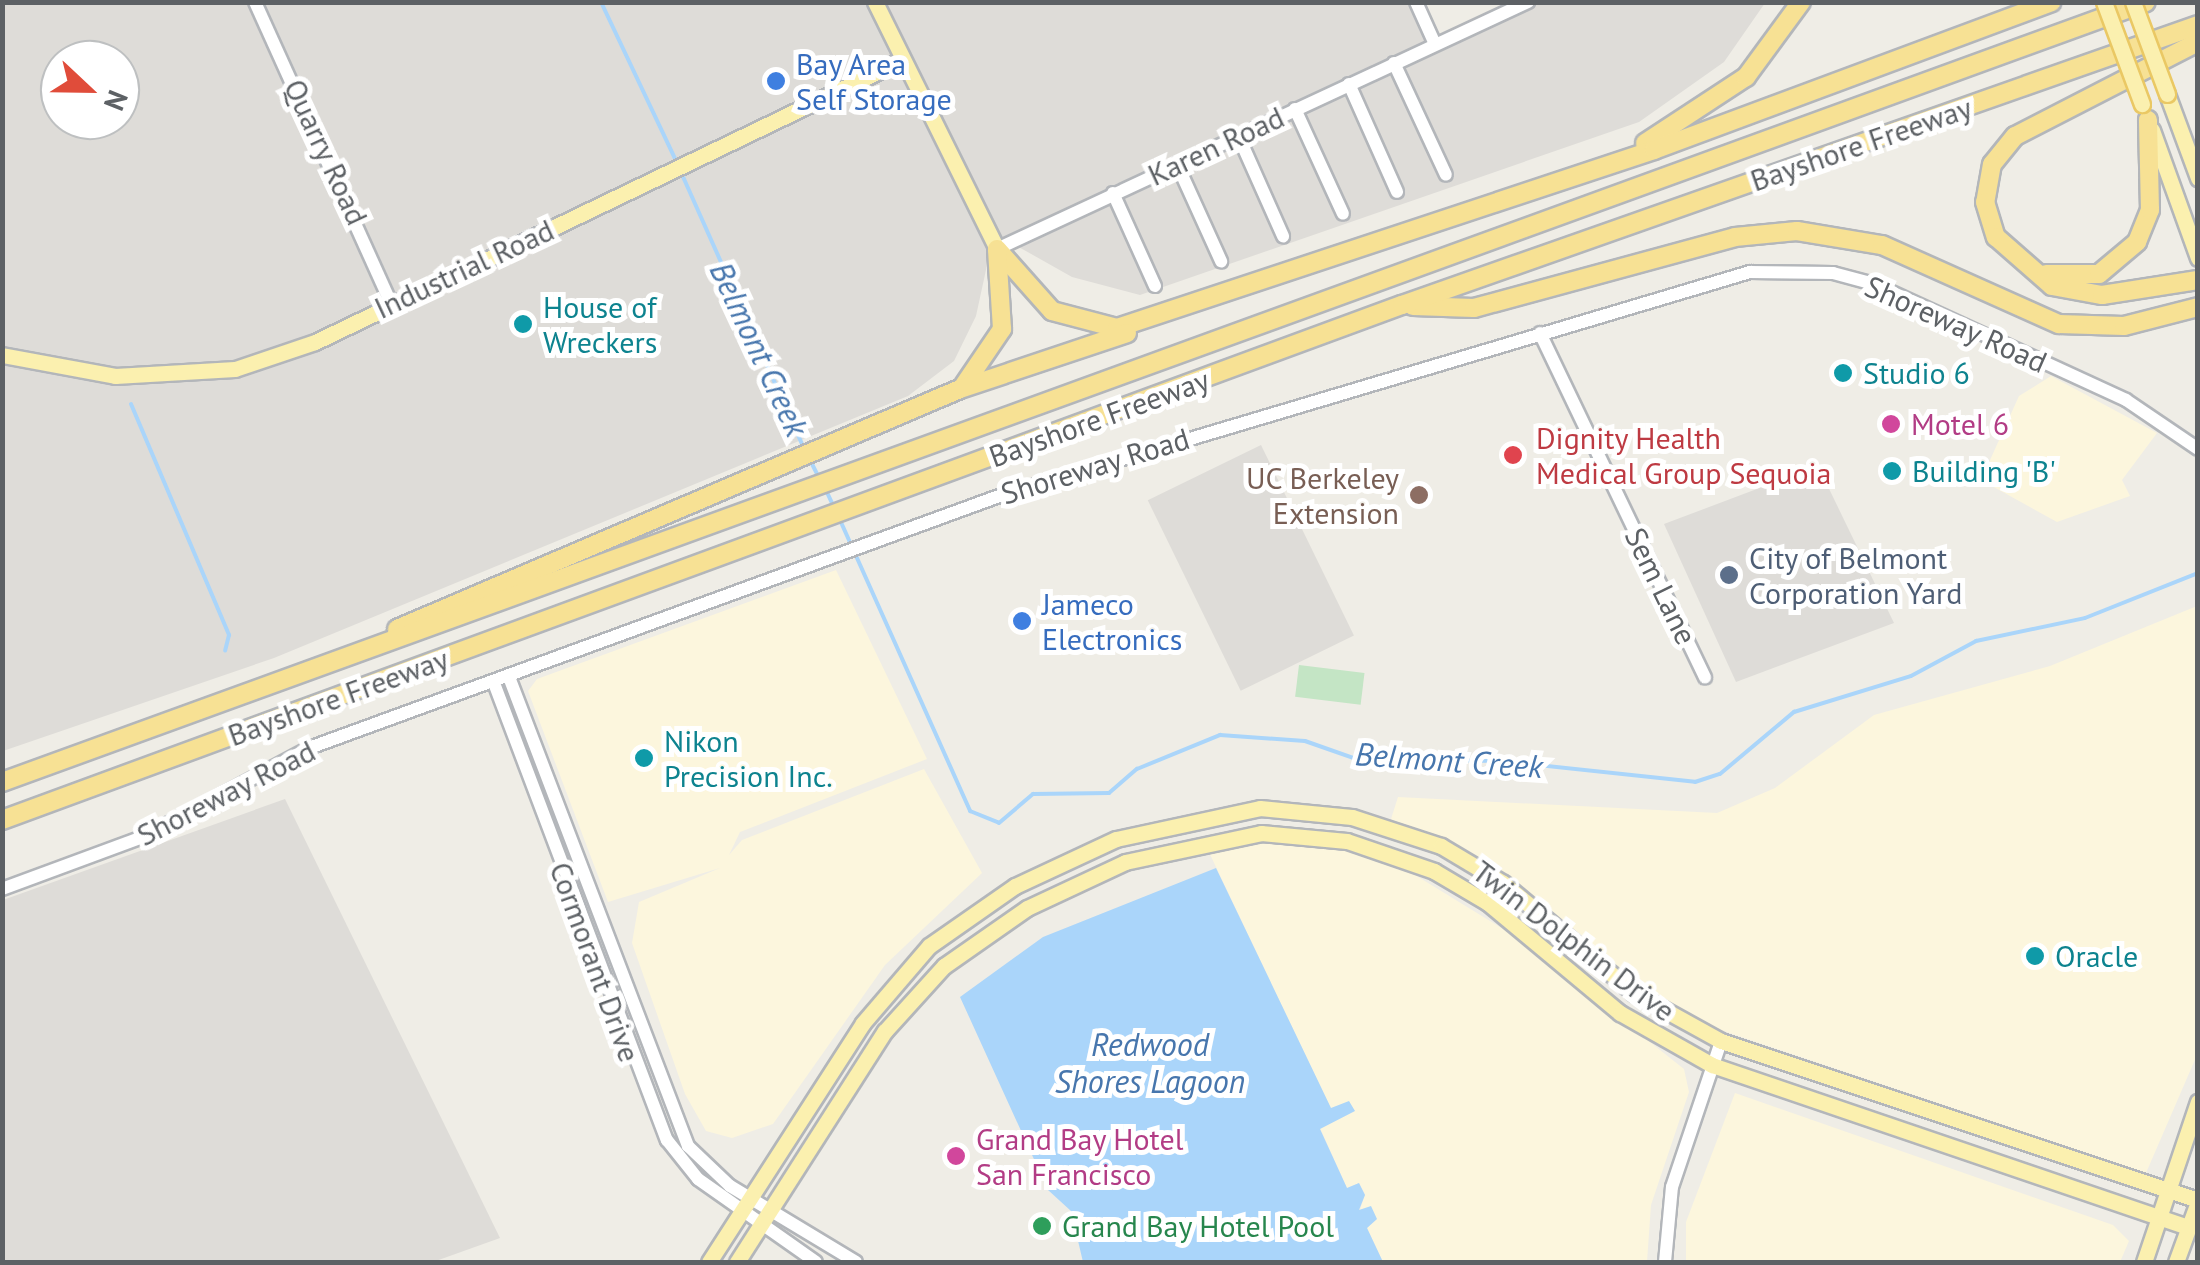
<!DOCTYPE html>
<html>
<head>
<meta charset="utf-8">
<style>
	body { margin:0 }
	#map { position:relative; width:2200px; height:1265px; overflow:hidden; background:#efede6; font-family:"PT Sans",sans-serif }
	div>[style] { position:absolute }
	.commercial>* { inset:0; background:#fcf6dd }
	.industrial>* { inset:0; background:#dedcd8; transform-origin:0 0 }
	.green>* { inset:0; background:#c4e5c5; transform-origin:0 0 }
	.water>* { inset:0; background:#aad5fa }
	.stream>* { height:4px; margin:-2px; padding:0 2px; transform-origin:2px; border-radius:2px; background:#aad5fa }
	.roads { filter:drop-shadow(2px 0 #b3b6ba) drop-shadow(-2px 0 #b3b6ba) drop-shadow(0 2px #b3b6ba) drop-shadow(0 -2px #b3b6ba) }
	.minor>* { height:12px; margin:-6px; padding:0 6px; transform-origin:6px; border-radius:6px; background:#fff }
	.major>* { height:15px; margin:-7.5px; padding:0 7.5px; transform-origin:7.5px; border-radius:7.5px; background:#fbf0af }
	.highway>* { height:18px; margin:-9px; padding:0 9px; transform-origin:9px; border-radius:9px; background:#f7e194 }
	.bridges { filter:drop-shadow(2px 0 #eac864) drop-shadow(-2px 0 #eac864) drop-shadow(0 2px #eac864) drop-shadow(0 -2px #eac864) }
	.major-bridge>* { height:15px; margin:-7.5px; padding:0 7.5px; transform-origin:7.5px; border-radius:7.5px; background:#fbf0af }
	.dots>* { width:28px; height:28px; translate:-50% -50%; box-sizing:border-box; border:5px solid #fff; border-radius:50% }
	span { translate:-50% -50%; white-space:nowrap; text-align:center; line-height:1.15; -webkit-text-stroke:10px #fff; paint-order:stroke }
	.shop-label { font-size:30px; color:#366cbe }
	.left { translate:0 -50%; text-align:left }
	.street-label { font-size:30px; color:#5d6165 }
	.culture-label { font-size:30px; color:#0d838f }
	.hotel-label { font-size:30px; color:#b23c85 }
	.health-label { font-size:30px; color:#be3a42 }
	.education-label { font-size:30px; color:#785e54 }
	.right { translate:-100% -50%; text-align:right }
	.service-label { font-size:30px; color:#4e5e75 }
	.leisure-label { font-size:30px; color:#27864d }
	.water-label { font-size:32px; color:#4776ad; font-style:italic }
	.frame { position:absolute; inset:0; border:5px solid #5d6165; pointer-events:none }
	.north { position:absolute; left:40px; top:40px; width:100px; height:100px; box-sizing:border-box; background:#fff; border:2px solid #bec0c1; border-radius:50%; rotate:112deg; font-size:28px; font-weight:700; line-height:40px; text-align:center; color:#5d6165 }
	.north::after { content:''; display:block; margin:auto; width:35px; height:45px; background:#e04c3a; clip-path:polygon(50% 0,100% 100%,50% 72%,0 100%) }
</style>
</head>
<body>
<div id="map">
	<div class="commercial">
		<i style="clip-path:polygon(2051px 376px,2157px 433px,2122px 480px,2130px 496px,2057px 522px,1981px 480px,2019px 396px)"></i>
		<i style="clip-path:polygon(836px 570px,927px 759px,740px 832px,729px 855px,742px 840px,924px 769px,982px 873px,885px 965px,773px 1124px,732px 1138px,706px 1131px,685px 1094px,632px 943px,639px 902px,720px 868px,608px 902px,528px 691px,537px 679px)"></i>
		<i style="clip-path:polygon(2197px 606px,2197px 1055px,2146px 1173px,1694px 1021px,1616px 970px,1520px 886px,1391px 819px,1398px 797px,1717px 813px,1775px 788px,1874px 715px,2050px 666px)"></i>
		<i style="clip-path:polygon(1290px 839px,1389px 859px,1521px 940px,1684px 1069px,1689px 1092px,1651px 1205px,1647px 1262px,1383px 1262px,1367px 1228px,1377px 1219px,1360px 1210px,1365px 1194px,1359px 1183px,1347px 1188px,1320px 1128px,1354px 1111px,1331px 1109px,1206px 846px)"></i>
		<i style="clip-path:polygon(1735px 1093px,2113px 1225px,2129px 1241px,2120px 1262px,1686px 1262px,1686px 1222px)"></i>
	</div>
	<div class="industrial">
		<i style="clip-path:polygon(evenodd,1421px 2px,1443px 46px,1530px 3px,1765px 3px,1724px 62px,1639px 122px,1140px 295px,1072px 277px,994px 233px,976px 316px,954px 361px,908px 396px,274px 658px,3px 751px,2px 3px,1421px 2px,60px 60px,120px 60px,120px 120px,60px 120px,60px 60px)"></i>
		<i style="left:1261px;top:445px;width:212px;height:126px;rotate:64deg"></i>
		<i style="clip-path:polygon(1818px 466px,1894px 623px,1736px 682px,1664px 524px)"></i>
		<i style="clip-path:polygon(285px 799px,500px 1238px,433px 1262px,3px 1262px,3px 900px)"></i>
	</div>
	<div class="green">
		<i style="left:1299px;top:665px;width:66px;height:32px;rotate:7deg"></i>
	</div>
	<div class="water">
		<i style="clip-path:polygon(1216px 868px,1331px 1108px,1349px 1101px,1355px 1111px,1320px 1129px,1347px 1188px,1359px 1183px,1365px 1195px,1359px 1210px,1371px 1206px,1377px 1219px,1367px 1228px,1383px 1262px,1083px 1262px,1071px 1211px,1048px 1190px,960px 997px,1043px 937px)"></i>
	</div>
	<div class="stream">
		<i style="left:601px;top:2px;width:176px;rotate:64.7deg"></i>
		<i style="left:680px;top:170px;width:305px;rotate:66deg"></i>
		<i style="left:131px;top:404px;width:251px;rotate:67deg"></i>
		<i style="left:229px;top:635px;width:16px;rotate:104deg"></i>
		<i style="left:811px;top:462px;width:20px;rotate:63deg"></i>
		<i style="left:825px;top:488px;width:21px;rotate:65deg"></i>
		<i style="left:840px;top:520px;width:319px;rotate:65.9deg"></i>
		<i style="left:970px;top:811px;width:31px;rotate:22deg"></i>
		<i style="left:999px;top:823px;width:45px;rotate:-40.5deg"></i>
		<i style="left:1033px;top:794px;width:76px;rotate:-0.8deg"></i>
		<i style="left:1109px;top:793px;width:37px;rotate:-41deg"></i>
		<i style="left:1137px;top:769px;width:90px;rotate:-22.3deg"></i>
		<i style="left:1220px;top:735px;width:85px;rotate:4deg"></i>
		<i style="left:1305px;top:741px;width:54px;rotate:19.4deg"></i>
		<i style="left:1356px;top:759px;width:144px;rotate:0.8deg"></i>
		<i style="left:1500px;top:761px;width:196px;rotate:6.1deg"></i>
		<i style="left:1695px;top:782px;width:26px;rotate:-18deg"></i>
		<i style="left:1720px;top:774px;width:97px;rotate:-40deg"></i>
		<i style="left:1794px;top:712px;width:122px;rotate:-17.1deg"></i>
		<i style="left:1911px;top:676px;width:74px;rotate:-28.3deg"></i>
		<i style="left:1976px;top:641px;width:111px;rotate:-11.9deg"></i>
		<i style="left:2085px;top:618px;width:122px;rotate:-21.7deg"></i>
	</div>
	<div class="roads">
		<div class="minor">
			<i style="left:255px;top:2px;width:330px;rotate:65.7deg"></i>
			<i style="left:1416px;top:2px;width:46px;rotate:65.7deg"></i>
			<i style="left:1394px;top:63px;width:123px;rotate:65.1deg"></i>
			<i style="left:1349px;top:84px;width:118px;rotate:66deg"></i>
			<i style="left:1295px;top:109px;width:115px;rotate:65.4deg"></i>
			<i style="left:1238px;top:135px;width:111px;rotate:66deg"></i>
			<i style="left:1177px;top:164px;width:107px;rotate:65.6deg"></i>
			<i style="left:1113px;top:193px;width:102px;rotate:65.7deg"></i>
			<i style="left:997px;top:249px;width:586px;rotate:-24.95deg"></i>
			<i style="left:1540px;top:333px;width:382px;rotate:64.4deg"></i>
			<i style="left:509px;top:677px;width:502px;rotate:69.11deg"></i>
			<i style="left:688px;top:1146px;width:58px;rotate:43.6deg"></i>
			<i style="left:730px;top:1186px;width:147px;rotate:31.1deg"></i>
			<i style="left:494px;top:683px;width:489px;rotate:69.3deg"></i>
			<i style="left:667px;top:1140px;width:50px;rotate:51.5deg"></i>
			<i style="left:698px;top:1179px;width:144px;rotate:35.1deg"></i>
			<i style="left:2px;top:889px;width:153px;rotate:-20.3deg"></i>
			<i style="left:145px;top:836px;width:186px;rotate:-28.2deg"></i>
			<i style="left:309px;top:748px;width:738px;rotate:-20.06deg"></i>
			<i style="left:1002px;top:495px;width:781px;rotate:-16.6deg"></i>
			<i style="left:1750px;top:272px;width:83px;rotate:0.7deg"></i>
			<i style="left:1833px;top:273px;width:42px;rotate:15deg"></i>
			<i style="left:1874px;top:284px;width:277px;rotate:24.7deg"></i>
			<i style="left:2126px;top:400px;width:87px;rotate:34.2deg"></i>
			<i style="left:1665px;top:1262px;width:75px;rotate:-84.7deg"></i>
			<i style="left:1672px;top:1187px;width:154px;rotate:-71.4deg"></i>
		</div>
		<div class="major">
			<i style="left:875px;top:2px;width:275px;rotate:63.7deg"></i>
			<i style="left:2167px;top:94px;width:90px;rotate:69.7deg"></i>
			<i style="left:2152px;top:130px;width:136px;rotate:70.2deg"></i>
			<i style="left:2px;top:355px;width:115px;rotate:10.5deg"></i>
			<i style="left:115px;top:376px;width:120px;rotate:-3.3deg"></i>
			<i style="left:235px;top:369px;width:84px;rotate:-18.6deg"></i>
			<i style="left:315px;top:342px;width:651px;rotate:-25.66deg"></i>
			<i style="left:709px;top:1262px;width:284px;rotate:-57.2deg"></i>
			<i style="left:863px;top:1023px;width:101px;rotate:-49.4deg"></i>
			<i style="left:929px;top:946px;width:105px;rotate:-34.9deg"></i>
			<i style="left:1015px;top:886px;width:111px;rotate:-25deg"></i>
			<i style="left:1116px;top:839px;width:147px;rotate:-12.1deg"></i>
			<i style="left:1260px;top:808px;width:92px;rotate:5.6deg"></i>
			<i style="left:1352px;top:817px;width:94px;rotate:18deg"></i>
			<i style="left:1441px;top:846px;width:72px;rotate:30.8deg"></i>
			<i style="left:1503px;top:883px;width:171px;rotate:40deg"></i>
			<i style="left:1634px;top:993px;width:99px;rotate:28.9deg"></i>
			<i style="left:1721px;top:1041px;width:503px;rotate:18.43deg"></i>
			<i style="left:737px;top:1262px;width:274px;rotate:-57.4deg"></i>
			<i style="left:885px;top:1031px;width:88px;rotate:-47.8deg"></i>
			<i style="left:944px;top:966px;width:101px;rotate:-34.9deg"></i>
			<i style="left:1027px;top:908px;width:108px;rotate:-25.1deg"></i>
			<i style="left:1125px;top:862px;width:139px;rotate:-12deg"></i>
			<i style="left:1261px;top:833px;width:86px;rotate:5.3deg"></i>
			<i style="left:1347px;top:841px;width:92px;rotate:19deg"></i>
			<i style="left:1434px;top:871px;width:63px;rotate:30.7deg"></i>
			<i style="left:1488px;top:903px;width:172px;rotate:39.8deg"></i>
			<i style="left:1620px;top:1013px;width:106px;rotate:29.5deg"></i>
			<i style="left:1712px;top:1065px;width:503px;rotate:18.8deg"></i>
			<i style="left:2144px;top:1262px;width:169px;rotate:-71.4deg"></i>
			<i style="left:2176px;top:1262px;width:64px;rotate:-69.9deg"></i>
		</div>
		<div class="highway">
			<i style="left:2198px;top:42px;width:206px;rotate:152.8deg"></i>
			<i style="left:2015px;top:136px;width:36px;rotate:129deg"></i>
			<i style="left:1992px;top:164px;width:39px;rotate:100deg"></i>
			<i style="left:1985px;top:202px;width:37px;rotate:73deg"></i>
			<i style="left:1996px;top:237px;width:74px;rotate:41.2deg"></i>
			<i style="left:2052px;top:286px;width:51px;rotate:10.2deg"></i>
			<i style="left:2102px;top:295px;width:97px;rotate:-8.9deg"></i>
			<i style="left:1645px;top:143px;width:121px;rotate:-33.2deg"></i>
			<i style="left:1746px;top:77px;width:93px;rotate:-53.7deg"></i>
			<i style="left:997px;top:249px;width:83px;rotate:48.4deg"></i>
			<i style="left:1052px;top:311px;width:67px;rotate:14.7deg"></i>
			<i style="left:1117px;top:328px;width:566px;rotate:-18.34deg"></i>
			<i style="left:1654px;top:150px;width:424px;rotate:-20.4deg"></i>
			<i style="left:2046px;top:274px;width:53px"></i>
			<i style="left:2099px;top:274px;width:50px;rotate:-40.1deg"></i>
			<i style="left:2137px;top:242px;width:35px;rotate:-68deg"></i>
			<i style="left:2150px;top:210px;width:90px;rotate:-91.3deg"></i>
			<i style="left:1413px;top:306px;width:61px;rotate:1.9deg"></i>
			<i style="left:1474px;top:308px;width:270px;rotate:-15.2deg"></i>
			<i style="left:1735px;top:237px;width:62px;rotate:-5.5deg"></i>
			<i style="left:1797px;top:231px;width:86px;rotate:9.4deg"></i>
			<i style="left:1882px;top:245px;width:194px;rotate:24.1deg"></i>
			<i style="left:2059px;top:324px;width:65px;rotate:1.8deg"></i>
			<i style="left:2124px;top:326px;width:76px;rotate:-14.4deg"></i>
			<i style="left:964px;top:385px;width:68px;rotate:-55.8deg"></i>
			<i style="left:1002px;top:329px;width:79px;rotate:-93.6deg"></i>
			<i style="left:397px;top:629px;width:612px;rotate:-23.09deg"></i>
			<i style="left:960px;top:389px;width:176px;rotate:-18.5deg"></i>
			<i style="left:2px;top:782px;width:2281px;rotate:-19.99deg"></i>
			<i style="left:2px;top:820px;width:1492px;rotate:-20.2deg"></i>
			<i style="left:1402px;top:305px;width:844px;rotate:-19.38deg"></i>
		</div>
	</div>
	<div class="bridges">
		<div class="major-bridge">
			<i style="left:2104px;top:2px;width:109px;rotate:69.6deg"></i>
			<i style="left:2133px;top:2px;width:98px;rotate:69.7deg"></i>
		</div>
	</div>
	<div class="dots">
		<i style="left:776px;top:81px;background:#3f7fe0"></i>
		<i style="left:523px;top:324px;background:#0f9aa8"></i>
		<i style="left:1843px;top:373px;background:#0f9aa8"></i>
		<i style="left:1891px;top:424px;background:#d1479c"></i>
		<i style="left:1513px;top:455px;background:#e0444e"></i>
		<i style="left:1892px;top:471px;background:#0f9aa8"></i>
		<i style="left:1419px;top:495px;background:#8d6e63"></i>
		<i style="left:1729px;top:575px;background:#5c6f8a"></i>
		<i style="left:1022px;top:621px;background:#3f7fe0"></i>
		<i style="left:644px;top:758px;background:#0f9aa8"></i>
		<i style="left:2035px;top:956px;background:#0f9aa8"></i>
		<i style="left:956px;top:1156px;background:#d1479c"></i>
		<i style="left:1042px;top:1226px;background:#2e9e5b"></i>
	</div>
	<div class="shop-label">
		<span class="left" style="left:796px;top:81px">Bay Area<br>Self Storage</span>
		<span class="left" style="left:1042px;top:621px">Jameco<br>Electronics</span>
	</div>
	<div class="street-label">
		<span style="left:1861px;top:144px;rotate:-19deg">Bayshore Freeway</span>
		<span style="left:1216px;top:146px;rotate:-25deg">Karen Road</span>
		<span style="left:326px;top:152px;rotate:65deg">Quarry Road</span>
		<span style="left:464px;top:269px;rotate:-25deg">Industrial Road</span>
		<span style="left:1956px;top:324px;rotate:24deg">Shoreway Road</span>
		<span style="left:1099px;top:418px;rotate:-20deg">Bayshore Freeway</span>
		<span style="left:1095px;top:466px;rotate:-17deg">Shoreway Road</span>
		<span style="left:1661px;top:586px;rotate:64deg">Sem Lane</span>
		<span style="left:338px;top:697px;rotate:-20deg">Bayshore Freeway</span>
		<span style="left:226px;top:793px;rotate:-27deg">Shoreway Road</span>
		<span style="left:1574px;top:941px;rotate:37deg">Twin Dolphin Drive</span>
		<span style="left:595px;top:962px;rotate:70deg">Cormorant Drive</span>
	</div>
	<div class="culture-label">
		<span class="left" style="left:543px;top:324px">House of<br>Wreckers</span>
		<span class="left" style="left:1863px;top:373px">Studio 6</span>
		<span class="left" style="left:1912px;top:471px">Building 'B'</span>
		<span class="left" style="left:664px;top:758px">Nikon<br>Precision Inc.</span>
		<span class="left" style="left:2055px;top:956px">Oracle</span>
	</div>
	<div class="hotel-label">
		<span class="left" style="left:1911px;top:424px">Motel 6</span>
		<span class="left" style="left:976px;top:1156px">Grand Bay Hotel<br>San Francisco</span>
	</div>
	<div class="health-label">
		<span class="left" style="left:1536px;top:455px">Dignity Health<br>Medical Group Sequoia</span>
	</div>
	<div class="education-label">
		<span class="right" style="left:1399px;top:495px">UC Berkeley<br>Extension</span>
	</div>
	<div class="service-label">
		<span class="left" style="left:1749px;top:575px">City of Belmont<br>Corporation Yard</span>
	</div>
	<div class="leisure-label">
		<span class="left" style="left:1062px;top:1226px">Grand Bay Hotel Pool</span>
	</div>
	<div class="water-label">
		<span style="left:759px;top:349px;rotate:65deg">Belmont Creek</span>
		<span style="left:1449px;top:760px;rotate:4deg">Belmont Creek</span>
		<span style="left:1150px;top:1063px">Redwood<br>Shores Lagoon</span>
	</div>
	<div class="frame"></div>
	<div class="north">N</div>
</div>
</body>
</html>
